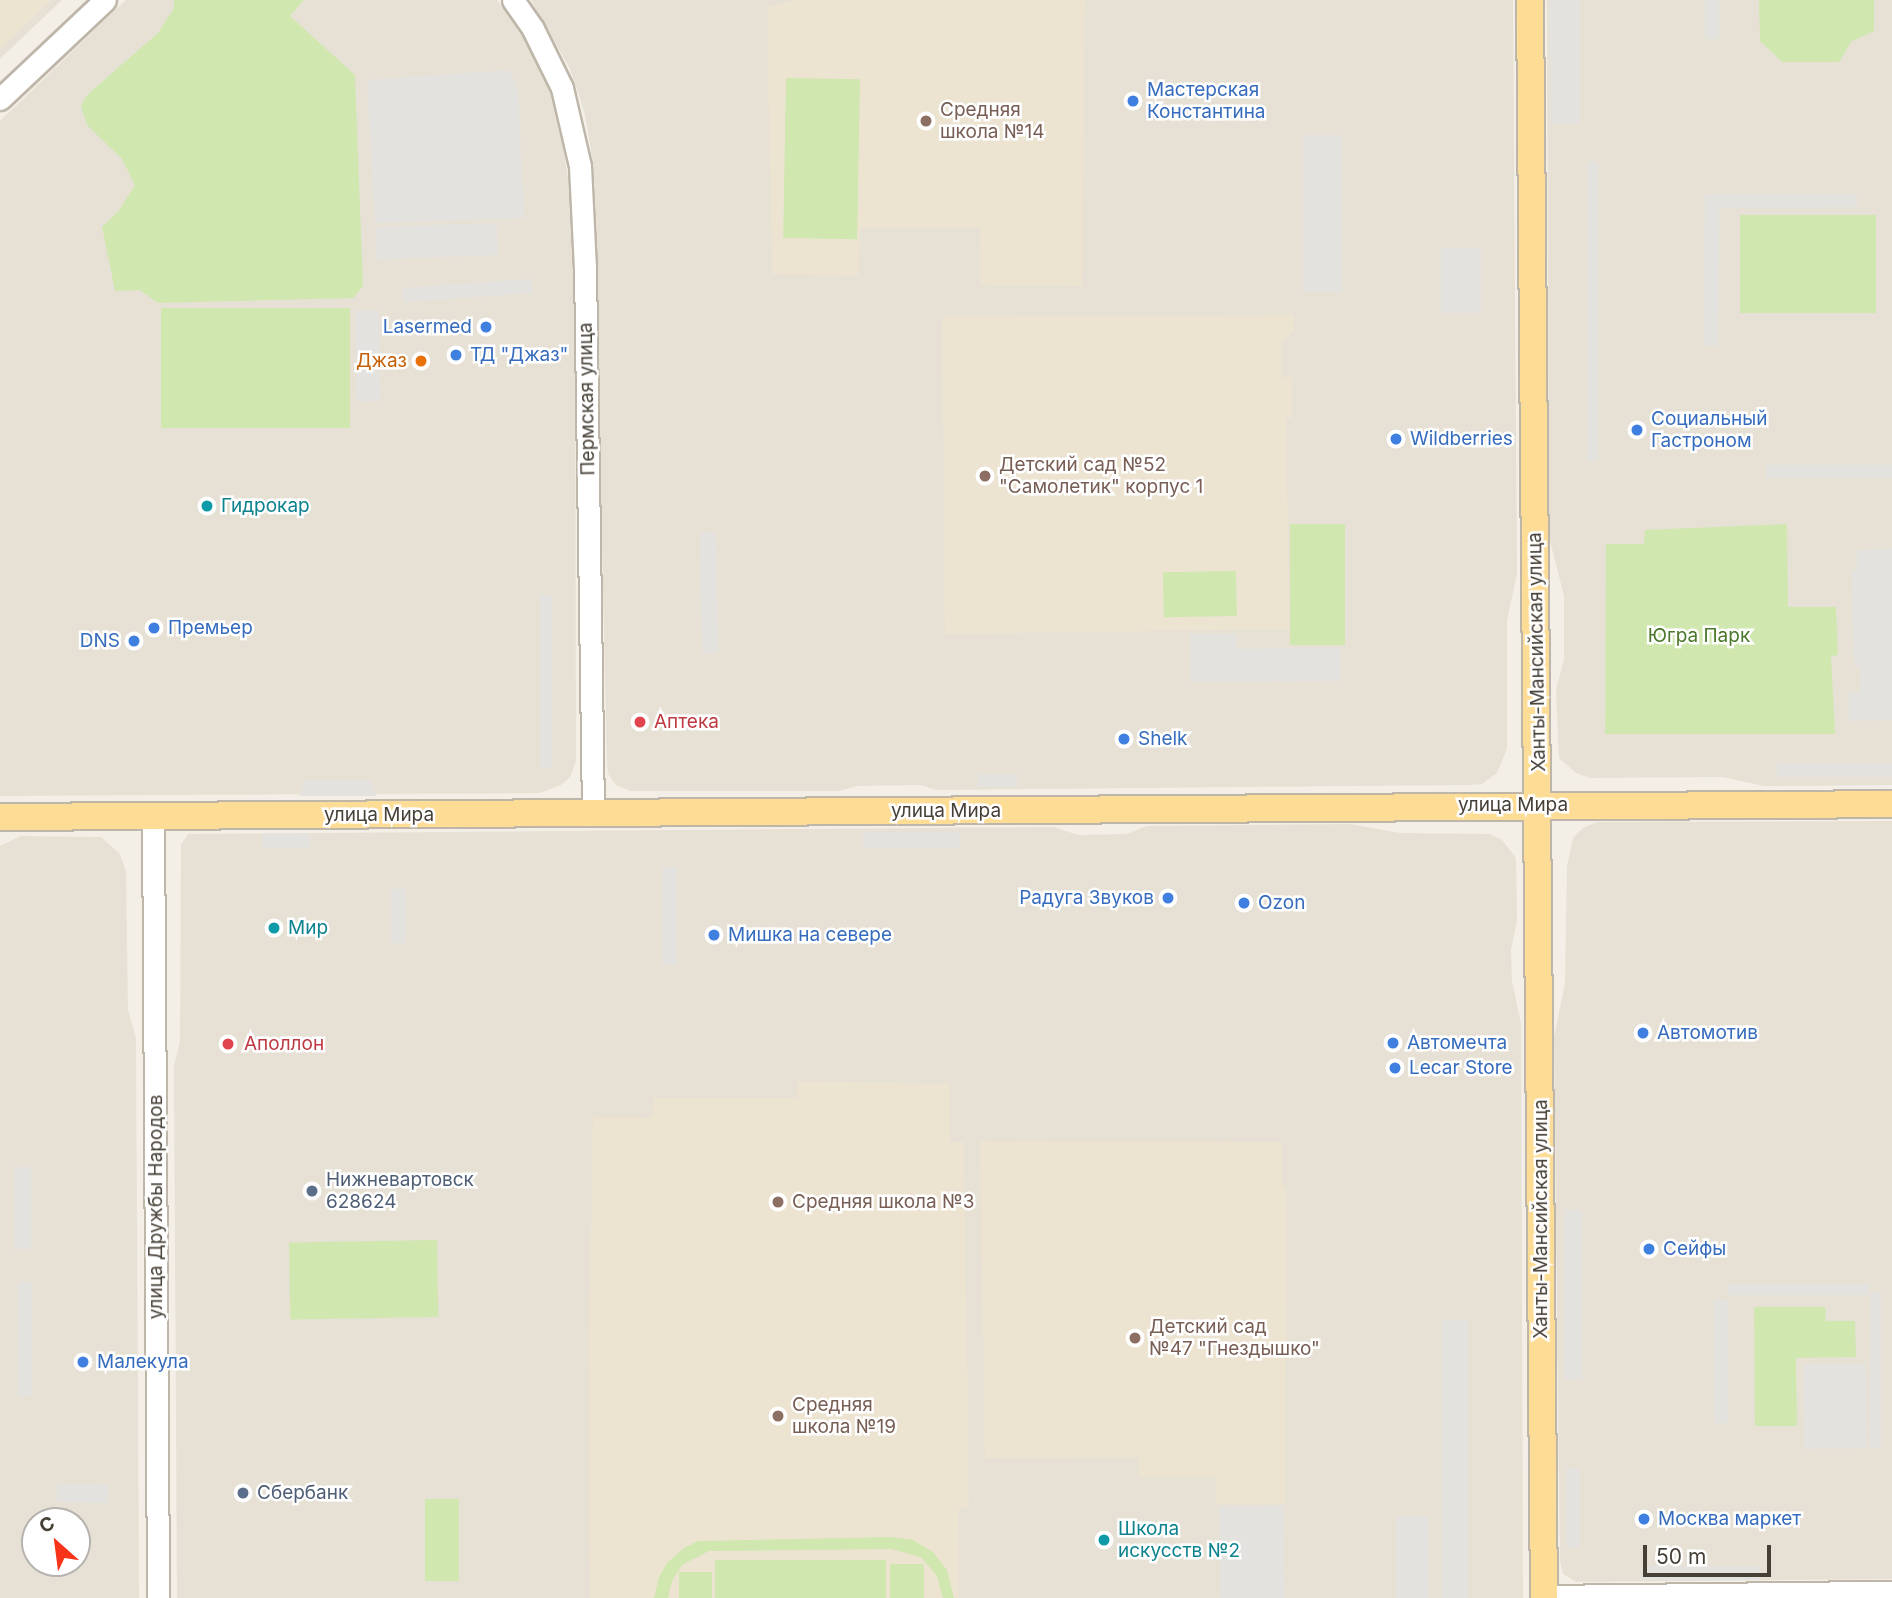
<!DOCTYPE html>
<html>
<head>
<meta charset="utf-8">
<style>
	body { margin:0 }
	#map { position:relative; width:1892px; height:1598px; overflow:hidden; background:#f3efe7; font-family:Inter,sans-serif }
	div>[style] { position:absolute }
	.residential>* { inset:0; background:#e7e1d5 }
	.education>* { inset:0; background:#ece3d1 }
	.green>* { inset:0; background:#d0e7b0; transform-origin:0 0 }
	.parking>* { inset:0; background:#e4e2df; transform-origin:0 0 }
	.roads { filter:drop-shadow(2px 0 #beb6a9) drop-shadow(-2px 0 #beb6a9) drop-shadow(0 2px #beb6a9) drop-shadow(0 -2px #beb6a9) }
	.minor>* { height:21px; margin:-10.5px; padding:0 10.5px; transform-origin:10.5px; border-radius:10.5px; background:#fff }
	.major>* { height:26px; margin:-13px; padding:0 13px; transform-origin:13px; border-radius:13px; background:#fddc96 }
	.dots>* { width:19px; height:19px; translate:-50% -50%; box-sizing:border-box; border:4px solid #fff; border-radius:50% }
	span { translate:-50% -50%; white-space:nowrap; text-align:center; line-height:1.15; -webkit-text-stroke:5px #fff; paint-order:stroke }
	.shop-label { font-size:19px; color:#366cbe }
	.left { translate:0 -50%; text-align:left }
	.right { translate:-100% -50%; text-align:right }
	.education-label { font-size:19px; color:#785e54 }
	.food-label { font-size:19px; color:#c56008 }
	.street-label { font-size:19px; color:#463f36 }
	.culture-label { font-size:19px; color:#0d838f }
	.park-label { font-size:19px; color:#4a772a }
	.health-label { font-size:19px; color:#be3a42 }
	.service-label { font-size:19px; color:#4e5e75 }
	.north { position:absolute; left:21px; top:1507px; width:70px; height:70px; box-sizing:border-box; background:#fff; border:2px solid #b5b2af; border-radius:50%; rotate:332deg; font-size:19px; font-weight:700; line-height:28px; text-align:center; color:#463f36 }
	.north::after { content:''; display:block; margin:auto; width:24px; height:32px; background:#f7331a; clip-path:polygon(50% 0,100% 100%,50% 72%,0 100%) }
	.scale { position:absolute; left:1643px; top:1545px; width:128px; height:32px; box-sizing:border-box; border:4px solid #463f36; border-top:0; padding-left:9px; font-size:21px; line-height:24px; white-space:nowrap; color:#463f36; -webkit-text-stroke:5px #fff; paint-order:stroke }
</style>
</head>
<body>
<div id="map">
	<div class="residential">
		<i style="clip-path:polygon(0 0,62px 0,0 59px)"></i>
		<i style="clip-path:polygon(126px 0,497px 0,528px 45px,546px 79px,558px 114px,575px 224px,576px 761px,570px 777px,561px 785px,540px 793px,0 796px,0 121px)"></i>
		<i style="clip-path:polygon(531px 0,1513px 0,1517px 573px,1507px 621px,1507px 749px,1497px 773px,1482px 784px,1470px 785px,936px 790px,920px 785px,857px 786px,839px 791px,631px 791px,616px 785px,608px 774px,607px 761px,593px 163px,585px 114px,570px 69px)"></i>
		<i style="clip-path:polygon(1547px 0,1892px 0,1892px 785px,1764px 786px,1723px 777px,1590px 778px,1576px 773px,1559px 758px,1556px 690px,1564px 659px,1564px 596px,1549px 537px)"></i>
		<i style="clip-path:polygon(1892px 821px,1892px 1579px,1576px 1582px,1563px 1574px,1560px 1561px,1554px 1037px,1565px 983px,1567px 866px,1573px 838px,1583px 828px,1597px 822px)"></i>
		<i style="clip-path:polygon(1349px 824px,1401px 833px,1490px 834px,1502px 840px,1516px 858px,1517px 920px,1511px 950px,1512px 981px,1521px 1023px,1523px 1598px,177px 1598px,174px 1066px,180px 1041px,181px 845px,188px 834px,1054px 827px,1078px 835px,1126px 834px,1147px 826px)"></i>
		<i style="clip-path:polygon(evenodd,21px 836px,101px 837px,120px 854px,126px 872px,128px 1009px,136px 1039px,139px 1598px,0 1598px,0 846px,21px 836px,35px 1521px,77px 1521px,77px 1563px,35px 1563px,35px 1521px)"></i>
	</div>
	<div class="education">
		<i style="clip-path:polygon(0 0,52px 0,0 49px)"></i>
		<i style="clip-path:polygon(795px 0,1085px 0,1082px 286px,981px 285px,980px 228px,860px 228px,858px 276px,772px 274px,767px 7px)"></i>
		<i style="clip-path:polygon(1294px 315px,1294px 331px,1281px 342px,1281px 377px,1292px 377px,1292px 418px,1286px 418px,1289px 629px,945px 634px,942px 317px)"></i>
		<i style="clip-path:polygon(798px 1081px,950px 1084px,950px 1142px,964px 1142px,969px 1508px,958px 1509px,959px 1598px,590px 1598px,589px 1339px,593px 1117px,652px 1118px,654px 1098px,797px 1098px)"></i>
		<i style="clip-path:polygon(980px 1141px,1282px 1142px,1282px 1184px,1286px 1189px,1287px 1220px,1285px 1504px,1216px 1504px,1215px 1477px,1139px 1477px,1138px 1457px,985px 1458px)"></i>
	</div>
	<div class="green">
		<i style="clip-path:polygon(174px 0,304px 0,290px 16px,355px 75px,363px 286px,353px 298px,158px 303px,140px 290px,115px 291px,102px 227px,118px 212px,135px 185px,122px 159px,87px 125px,81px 106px,88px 94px,158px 33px,174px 8px)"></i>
		<i style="clip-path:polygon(1759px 0,1874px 0,1874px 31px,1852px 41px,1839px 62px,1782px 62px,1760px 41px)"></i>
		<i style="left:786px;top:78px;width:74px;height:160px;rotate:1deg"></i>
		<i style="left:1740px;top:215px;width:136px;height:98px"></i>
		<i style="left:350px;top:308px;width:120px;height:189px;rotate:90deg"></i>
		<i style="left:1345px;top:524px;width:121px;height:55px;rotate:90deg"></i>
		<i style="clip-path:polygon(1787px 524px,1788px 607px,1836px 607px,1838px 655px,1831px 656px,1835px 734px,1605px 734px,1606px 544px,1644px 544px,1645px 530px)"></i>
		<i style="left:1236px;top:571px;width:45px;height:73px;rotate:89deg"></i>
		<i style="left:437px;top:1240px;width:77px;height:148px;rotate:89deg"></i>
		<i style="clip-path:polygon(1754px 1307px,1825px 1307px,1826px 1321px,1855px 1321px,1856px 1357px,1796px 1358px,1797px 1426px,1755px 1426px)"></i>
		<i style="left:459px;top:1499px;width:82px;height:34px;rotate:90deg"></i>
		<i style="clip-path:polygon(890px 1537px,913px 1540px,933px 1552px,947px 1570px,954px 1598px,943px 1598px,937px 1576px,921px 1557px,891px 1549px,709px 1551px,682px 1565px,672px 1581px,668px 1598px,654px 1598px,659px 1577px,667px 1563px,684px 1548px,698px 1541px)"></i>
		<i style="left:886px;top:1560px;width:38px;height:171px;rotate:90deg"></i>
		<i style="left:890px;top:1564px;width:34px;height:34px"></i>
		<i style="left:679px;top:1572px;width:33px;height:26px"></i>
	</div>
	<div class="parking">
		<i style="left:1550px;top:0;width:30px;height:123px"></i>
		<i style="left:1705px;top:0;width:14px;height:39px"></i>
		<i style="clip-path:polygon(509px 70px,518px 90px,524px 218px,375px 223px,367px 80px)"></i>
		<i style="left:1303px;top:135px;width:39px;height:157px"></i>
		<i style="left:1587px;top:162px;width:11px;height:299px"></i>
		<i style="clip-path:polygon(1705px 194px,1857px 194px,1857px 207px,1719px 208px,1718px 346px,1704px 346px)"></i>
		<i style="left:497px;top:223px;width:32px;height:122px;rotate:88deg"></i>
		<i style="left:1441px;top:248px;width:40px;height:65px"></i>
		<i style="left:531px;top:279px;width:14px;height:129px;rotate:86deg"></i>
		<i style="left:379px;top:310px;width:91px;height:24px;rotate:89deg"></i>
		<i style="left:1892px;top:465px;width:13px;height:126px;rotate:90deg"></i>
		<i style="left:716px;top:532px;width:121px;height:16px;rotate:89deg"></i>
		<i style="clip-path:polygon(1892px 549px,1892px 720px,1849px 721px,1849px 693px,1860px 692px,1860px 667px,1854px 667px,1852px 571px,1857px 571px,1857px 550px)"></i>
		<i style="left:540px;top:595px;width:12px;height:173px"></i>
		<i style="clip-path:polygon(1190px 634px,1236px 634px,1237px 649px,1341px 648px,1341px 681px,1190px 682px)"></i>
		<i style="left:1892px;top:763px;width:14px;height:115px;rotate:90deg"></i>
		<i style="left:978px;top:774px;width:39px;height:13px"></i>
		<i style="clip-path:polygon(305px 780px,370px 780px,376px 796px,299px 796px)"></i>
		<i style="left:863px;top:832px;width:97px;height:16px"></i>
		<i style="left:310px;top:834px;width:14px;height:48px;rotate:90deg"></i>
		<i style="left:662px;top:867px;width:15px;height:98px"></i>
		<i style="left:391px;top:889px;width:15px;height:54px"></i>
		<i style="left:14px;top:1167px;width:17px;height:82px"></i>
		<i style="left:1565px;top:1210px;width:17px;height:169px"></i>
		<i style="left:18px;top:1282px;width:14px;height:114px"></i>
		<i style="left:1728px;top:1284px;width:141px;height:11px"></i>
		<i style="left:1870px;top:1293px;width:11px;height:155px"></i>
		<i style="left:1714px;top:1300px;width:14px;height:123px"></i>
		<i style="left:1442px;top:1320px;width:26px;height:278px"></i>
		<i style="left:1866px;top:1364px;width:84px;height:63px;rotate:89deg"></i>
		<i style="left:1566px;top:1468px;width:14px;height:79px"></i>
		<i style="left:57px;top:1484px;width:52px;height:18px;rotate:1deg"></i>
		<i style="left:1283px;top:1506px;width:92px;height:64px;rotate:89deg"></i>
		<i style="left:1396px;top:1517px;width:33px;height:81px"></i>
		<i style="left:1761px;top:1566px;width:14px;height:120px;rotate:90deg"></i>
	</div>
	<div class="roads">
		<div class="minor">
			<i style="left:513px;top:0;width:35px;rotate:55deg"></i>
			<i style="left:533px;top:29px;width:66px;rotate:63.8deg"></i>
			<i style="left:562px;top:88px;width:80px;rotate:77deg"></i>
			<i style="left:580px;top:166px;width:101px;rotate:87.2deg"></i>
			<i style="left:585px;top:267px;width:546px;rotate:89.16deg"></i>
			<i style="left:0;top:99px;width:144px;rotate:-43.3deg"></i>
			<i style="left:153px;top:816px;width:782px;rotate:89.63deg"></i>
			<i style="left:1544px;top:1596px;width:348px;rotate:-0.7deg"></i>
		</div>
		<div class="major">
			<i style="left:1530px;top:0;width:1598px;rotate:89.5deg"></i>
			<i style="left:0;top:817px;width:1892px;rotate:-0.39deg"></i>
		</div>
	</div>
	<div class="dots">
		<i style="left:1133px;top:101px;background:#3f7fe0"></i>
		<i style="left:926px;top:121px;background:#8d6e63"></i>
		<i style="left:486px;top:327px;background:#3f7fe0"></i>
		<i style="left:456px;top:355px;background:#3f7fe0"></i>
		<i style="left:421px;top:361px;background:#e8710a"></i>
		<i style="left:1637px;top:430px;background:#3f7fe0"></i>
		<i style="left:1396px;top:439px;background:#3f7fe0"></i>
		<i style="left:985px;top:476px;background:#8d6e63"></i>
		<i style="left:207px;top:506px;background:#0f9aa8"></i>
		<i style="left:154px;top:628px;background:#3f7fe0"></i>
		<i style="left:134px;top:641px;background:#3f7fe0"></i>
		<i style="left:640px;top:722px;background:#e0444e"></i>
		<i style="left:1124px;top:739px;background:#3f7fe0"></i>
		<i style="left:1168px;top:898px;background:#3f7fe0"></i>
		<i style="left:1244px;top:903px;background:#3f7fe0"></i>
		<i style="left:274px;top:928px;background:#0f9aa8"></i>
		<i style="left:714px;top:935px;background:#3f7fe0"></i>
		<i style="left:1643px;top:1033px;background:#3f7fe0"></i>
		<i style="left:1393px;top:1043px;background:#3f7fe0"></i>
		<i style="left:228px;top:1044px;background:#e0444e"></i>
		<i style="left:1395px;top:1068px;background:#3f7fe0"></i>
		<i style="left:312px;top:1191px;background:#5c6f8a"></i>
		<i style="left:778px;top:1202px;background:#8d6e63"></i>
		<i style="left:1649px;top:1249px;background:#3f7fe0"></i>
		<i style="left:1135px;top:1338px;background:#8d6e63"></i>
		<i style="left:83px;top:1362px;background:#3f7fe0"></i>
		<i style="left:778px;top:1416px;background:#8d6e63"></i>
		<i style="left:243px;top:1493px;background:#5c6f8a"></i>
		<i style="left:1644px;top:1519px;background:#3f7fe0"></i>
		<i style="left:1104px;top:1540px;background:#0f9aa8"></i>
	</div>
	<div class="shop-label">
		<span class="left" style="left:1147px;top:101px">Мастерская<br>Константина</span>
		<span class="right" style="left:472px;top:327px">Lasermed</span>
		<span class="left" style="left:470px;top:355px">ТД "Джаз"</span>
		<span class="left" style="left:1651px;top:430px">Социальный<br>Гастроном</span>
		<span class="left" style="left:1410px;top:439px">Wildberries</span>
		<span class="left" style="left:168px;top:628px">Премьер</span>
		<span class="right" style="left:120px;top:641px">DNS</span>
		<span class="left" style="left:1138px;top:739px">Shelk</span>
		<span class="right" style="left:1154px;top:898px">Радуга Звуков</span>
		<span class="left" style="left:1258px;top:903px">Ozon</span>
		<span class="left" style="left:728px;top:935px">Мишка на севере</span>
		<span class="left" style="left:1657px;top:1033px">Автомотив</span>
		<span class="left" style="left:1407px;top:1043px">Автомечта</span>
		<span class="left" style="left:1409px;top:1068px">Lecar Store</span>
		<span class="left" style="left:1663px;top:1249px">Сейфы</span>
		<span class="left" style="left:97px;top:1362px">Малекула</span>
		<span class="left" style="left:1658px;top:1519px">Москва маркет</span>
	</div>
	<div class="education-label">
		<span class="left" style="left:940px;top:121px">Средняя<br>школа №14</span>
		<span class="left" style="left:999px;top:476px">Детский сад №52<br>"Самолетик" корпус 1</span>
		<span class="left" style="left:792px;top:1202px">Средняя школа №3</span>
		<span class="left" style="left:1149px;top:1338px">Детский сад<br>№47 "Гнездышко"</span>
		<span class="left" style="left:792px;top:1416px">Средняя<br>школа №19</span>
	</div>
	<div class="food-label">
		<span class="right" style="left:407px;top:361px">Джаз</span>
	</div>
	<div class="street-label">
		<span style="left:587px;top:399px;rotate:-91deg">Пермская улица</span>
		<span style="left:1537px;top:652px;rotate:-91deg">Ханты-Мансийская улица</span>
		<span style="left:1513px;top:805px">улица Мира</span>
		<span style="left:946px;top:811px">улица Мира</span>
		<span style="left:379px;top:815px">улица Мира</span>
		<span style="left:156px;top:1207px;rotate:-90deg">улица Дружбы Народов</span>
		<span style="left:1541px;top:1219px;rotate:-90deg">Ханты-Мансийская улица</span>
	</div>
	<div class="culture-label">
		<span class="left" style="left:221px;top:506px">Гидрокар</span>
		<span class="left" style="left:288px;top:928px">Мир</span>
		<span class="left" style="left:1118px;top:1540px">Школа<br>искусств №2</span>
	</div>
	<div class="park-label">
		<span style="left:1699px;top:636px">Югра Парк</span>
	</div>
	<div class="health-label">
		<span class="left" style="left:654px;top:722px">Аптека</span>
		<span class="left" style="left:244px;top:1044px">Аполлон</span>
	</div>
	<div class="service-label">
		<span class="left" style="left:326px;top:1191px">Нижневартовск<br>628624</span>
		<span class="left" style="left:257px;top:1493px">Сбербанк</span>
	</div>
	<div class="north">С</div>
	<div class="scale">50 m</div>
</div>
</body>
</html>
